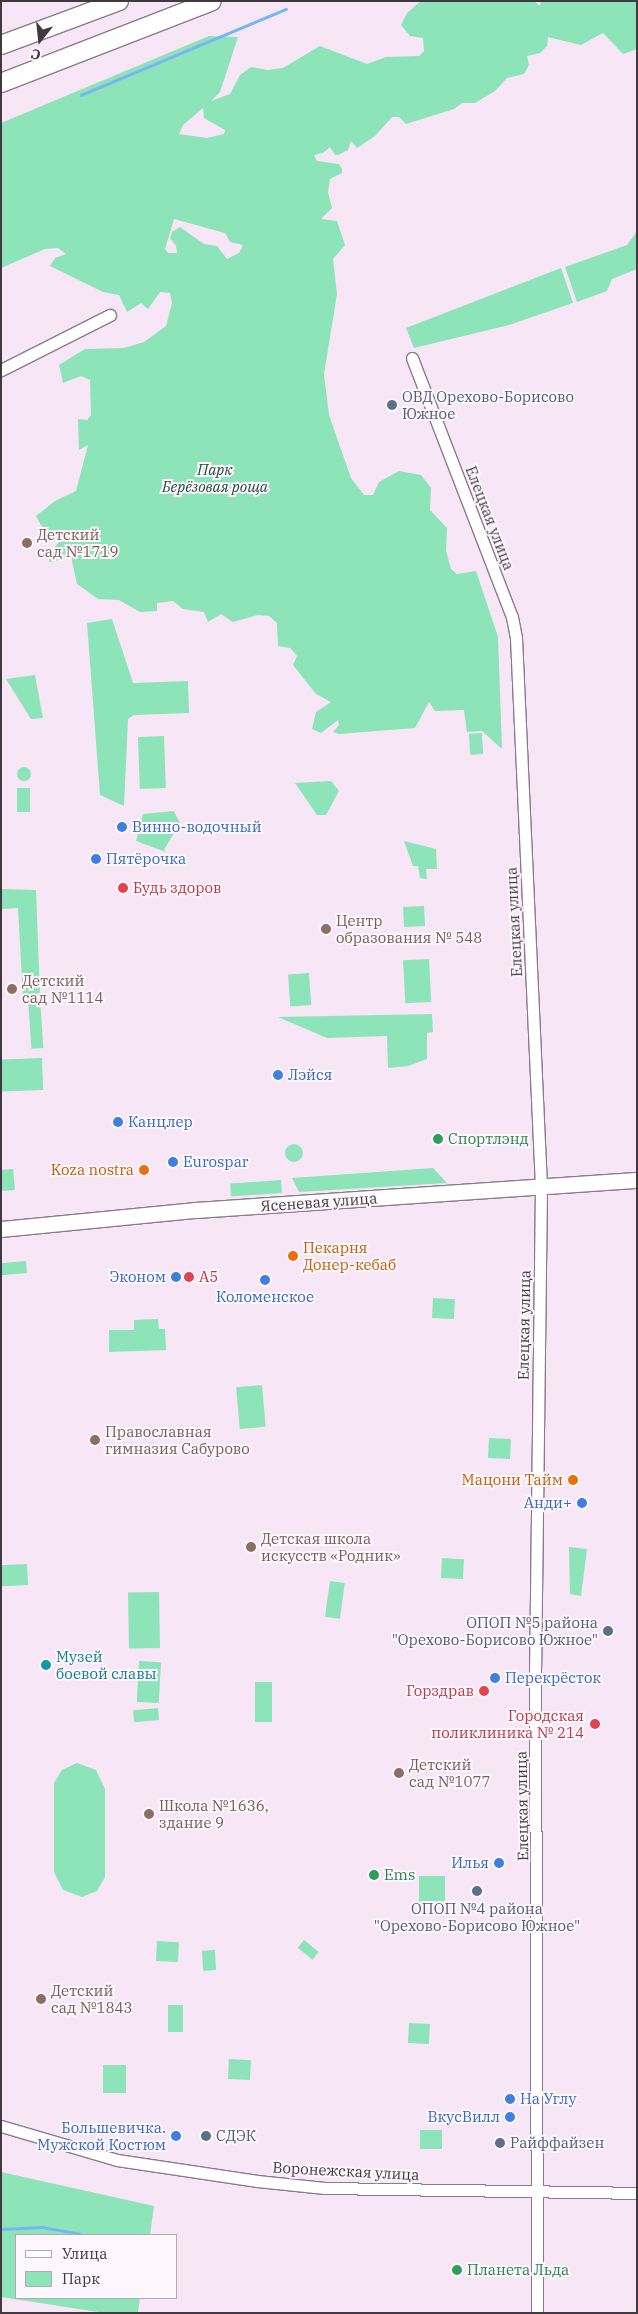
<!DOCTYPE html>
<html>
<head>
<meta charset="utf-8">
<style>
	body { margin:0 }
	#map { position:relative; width:638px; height:2314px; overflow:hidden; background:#f6e6f6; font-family:"IBM Plex Serif",serif }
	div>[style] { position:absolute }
	.green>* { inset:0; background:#8de4b8; transform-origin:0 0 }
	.round { border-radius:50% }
	.stream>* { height:2.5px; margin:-1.25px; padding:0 1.25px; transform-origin:1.25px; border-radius:1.25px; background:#78b5f4 }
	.roads { filter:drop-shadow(1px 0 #8a7b8a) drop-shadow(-1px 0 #8a7b8a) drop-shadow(0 1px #8a7b8a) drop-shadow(0 -1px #8a7b8a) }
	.minor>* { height:11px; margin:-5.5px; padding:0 5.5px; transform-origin:5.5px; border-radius:5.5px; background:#fff }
	.major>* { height:15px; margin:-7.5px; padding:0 7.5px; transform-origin:7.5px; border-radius:7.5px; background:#fff }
	.highway>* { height:18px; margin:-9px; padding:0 9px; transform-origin:9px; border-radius:9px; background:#fff }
	.dots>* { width:14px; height:14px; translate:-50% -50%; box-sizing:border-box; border:2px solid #fdf6fd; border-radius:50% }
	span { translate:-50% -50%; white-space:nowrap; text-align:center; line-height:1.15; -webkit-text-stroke:4px #fdf6fd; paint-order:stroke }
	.service-label { font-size:15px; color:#4e5e75 }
	.left { translate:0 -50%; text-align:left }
	.right { translate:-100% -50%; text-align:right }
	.park-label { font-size:15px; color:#224a37; font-style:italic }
	.street-label { font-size:15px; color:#403a40 }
	.education-label { font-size:15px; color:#785e54 }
	.shop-label { font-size:15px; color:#366cbe }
	.health-label { font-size:15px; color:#be3a42 }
	.leisure-label { font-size:15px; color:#27864d }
	.food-label { font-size:15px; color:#c56008 }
	.culture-label { font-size:15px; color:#0d838f }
	.frame { position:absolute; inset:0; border:2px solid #403a40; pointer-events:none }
	.legend { position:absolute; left:15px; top:2234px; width:162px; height:65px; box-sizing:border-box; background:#fdf6fd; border:1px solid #b1abb1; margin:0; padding:6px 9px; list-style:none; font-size:15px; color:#403a40 }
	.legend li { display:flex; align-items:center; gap:10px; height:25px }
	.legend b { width:25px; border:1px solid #b1abb1 }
	.north { position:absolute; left:15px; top:15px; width:50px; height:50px; -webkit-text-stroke:4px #fdf6fd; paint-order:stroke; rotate:196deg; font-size:14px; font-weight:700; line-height:20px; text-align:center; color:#403a40 }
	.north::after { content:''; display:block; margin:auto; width:18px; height:22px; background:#403a40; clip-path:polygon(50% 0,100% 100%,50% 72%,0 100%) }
</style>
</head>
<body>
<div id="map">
	<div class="green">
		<i style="clip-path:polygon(evenodd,421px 1px,534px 1px,540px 6px,541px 1px,637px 1px,637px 49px,623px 54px,603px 33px,581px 45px,548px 37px,547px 46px,540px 53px,527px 56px,529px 65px,524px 74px,507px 78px,495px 91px,475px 103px,462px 103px,454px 109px,406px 124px,399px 117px,392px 117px,375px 136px,357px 148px,351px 141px,348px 150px,338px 155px,335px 155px,330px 147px,323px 153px,314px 155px,317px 161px,339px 164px,342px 169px,342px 173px,330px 179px,328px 192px,332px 208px,321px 219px,337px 221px,345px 245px,333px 259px,337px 294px,324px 374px,329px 415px,351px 478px,364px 495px,373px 495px,379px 482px,399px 471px,421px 475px,431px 488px,430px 510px,447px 528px,446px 551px,451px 569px,457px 574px,476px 571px,498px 637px,502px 749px,482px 731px,467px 732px,464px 710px,435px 711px,429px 702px,415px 728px,339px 734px,333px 732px,339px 725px,338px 720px,321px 733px,312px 729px,316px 712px,331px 702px,316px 694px,293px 665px,297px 656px,290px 648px,278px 646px,277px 623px,269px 616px,258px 615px,233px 622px,221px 614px,208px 622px,204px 612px,183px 609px,173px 601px,157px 603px,157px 611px,140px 612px,119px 600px,98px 599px,77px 584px,70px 552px,62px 560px,49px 562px,50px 552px,59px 542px,44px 540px,42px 527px,36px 516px,55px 501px,76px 491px,88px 445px,79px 450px,78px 419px,87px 420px,91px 415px,90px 380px,81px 376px,63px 383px,59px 365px,85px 349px,124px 348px,144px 342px,166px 326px,172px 303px,170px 293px,160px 292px,148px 309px,141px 303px,127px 312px,119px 295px,103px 292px,50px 266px,55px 258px,66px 254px,58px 248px,45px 249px,1px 268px,1px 123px,209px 36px,238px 37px,220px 92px,211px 101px,230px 94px,240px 75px,251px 67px,267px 70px,283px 68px,320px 46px,367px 64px,386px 57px,419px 56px,424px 51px,423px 38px,410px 36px,401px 25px,407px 13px,421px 1px,203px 108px,204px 118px,225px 130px,224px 134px,207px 138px,179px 134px,183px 125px,203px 108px,421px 1px,174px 219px,225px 233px,230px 242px,243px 245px,239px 253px,227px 259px,217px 246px,204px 244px,180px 227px,172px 232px,170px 238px,176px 246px,177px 253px,168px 253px,165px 249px,174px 219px)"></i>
		<i style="clip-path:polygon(637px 231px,637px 269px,612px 279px,607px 291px,577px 302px,565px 267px,627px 245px)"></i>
		<i style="clip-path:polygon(561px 268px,573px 303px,509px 325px,414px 348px,406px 328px)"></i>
		<i style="clip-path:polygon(112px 619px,133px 683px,188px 681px,189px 713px,134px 715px,128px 719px,124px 806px,100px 795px,87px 623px)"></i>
		<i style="clip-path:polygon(35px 675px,43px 718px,31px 719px,6px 679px)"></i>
		<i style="left:482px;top:733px;width:21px;height:13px;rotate:87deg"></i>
		<i style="left:164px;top:736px;width:52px;height:26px;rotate:88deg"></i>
		<i class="round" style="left:17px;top:767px;width:14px;height:14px"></i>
		<i style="clip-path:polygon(331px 781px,339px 791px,326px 815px,317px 815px,295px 783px)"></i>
		<i style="left:17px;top:788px;width:13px;height:24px"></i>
		<i style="clip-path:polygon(174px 811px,180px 823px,164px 850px,166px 852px,136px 841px,143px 814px)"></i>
		<i style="clip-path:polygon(404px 841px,436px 849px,437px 869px,426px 869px,427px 879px,420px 878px,418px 866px,413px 866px)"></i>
		<i style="clip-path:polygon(1px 889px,36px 890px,40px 995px,23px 998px,18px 908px,1px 909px)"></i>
		<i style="left:424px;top:906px;width:20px;height:21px;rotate:87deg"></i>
		<i style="left:429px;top:959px;width:43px;height:26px;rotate:87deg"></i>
		<i style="left:309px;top:973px;width:32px;height:21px;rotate:86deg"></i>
		<i style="left:40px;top:999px;width:49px;height:12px;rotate:86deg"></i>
		<i style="clip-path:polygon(432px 1014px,433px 1032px,427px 1033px,427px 1059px,408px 1066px,388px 1068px,387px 1036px,327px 1038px,278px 1017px)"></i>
		<i style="left:42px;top:1058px;width:32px;height:41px;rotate:88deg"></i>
		<i class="round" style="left:285px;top:1144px;width:18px;height:18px"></i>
		<i style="clip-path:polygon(433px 1168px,447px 1183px,299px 1192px,292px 1178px)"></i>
		<i style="clip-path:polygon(13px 1169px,15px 1190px,1px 1191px,1px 1170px)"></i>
		<i style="left:281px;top:1180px;width:13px;height:51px;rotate:86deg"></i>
		<i style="left:26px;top:1261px;width:12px;height:25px;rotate:85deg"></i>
		<i style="left:433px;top:1298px;width:22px;height:20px;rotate:3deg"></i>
		<i style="clip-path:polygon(158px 1319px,159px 1329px,165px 1329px,166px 1350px,109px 1352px,109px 1330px,134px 1330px,134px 1320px)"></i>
		<i style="left:262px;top:1385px;width:42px;height:26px;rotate:85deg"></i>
		<i style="left:489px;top:1438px;width:22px;height:20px;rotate:3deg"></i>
		<i style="clip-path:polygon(569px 1547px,587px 1549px,581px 1596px,570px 1594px)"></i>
		<i style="left:442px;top:1558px;width:22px;height:20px;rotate:3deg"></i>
		<i style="left:27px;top:1564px;width:21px;height:26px;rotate:87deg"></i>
		<i style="left:330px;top:1581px;width:15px;height:36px;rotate:8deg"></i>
		<i style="left:159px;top:1592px;width:56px;height:31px;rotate:89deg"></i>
		<i style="left:139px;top:1661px;width:22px;height:41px;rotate:3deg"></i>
		<i style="left:255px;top:1682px;width:17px;height:40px"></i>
		<i style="left:158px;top:1708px;width:12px;height:25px;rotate:85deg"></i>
		<i style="clip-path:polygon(77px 1763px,96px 1770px,105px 1789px,105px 1877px,97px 1891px,82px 1897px,63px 1890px,54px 1872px,54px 1783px,62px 1770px)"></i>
		<i style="left:419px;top:1876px;width:26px;height:26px"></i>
		<i style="left:304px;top:1940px;width:19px;height:10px;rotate:39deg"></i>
		<i style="left:157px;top:1941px;width:22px;height:20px;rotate:3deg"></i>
		<i style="left:215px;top:1950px;width:20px;height:13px;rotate:87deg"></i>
		<i style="left:168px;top:2005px;width:15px;height:27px"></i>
		<i style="left:409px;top:2023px;width:21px;height:20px;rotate:3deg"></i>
		<i style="left:229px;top:2059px;width:22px;height:20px;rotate:3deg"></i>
		<i style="left:103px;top:2065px;width:23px;height:28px"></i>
		<i style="left:420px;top:2130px;width:22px;height:19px"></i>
		<i style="clip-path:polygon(1px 2172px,154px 2206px,150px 2235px,16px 2235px,16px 2298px,140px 2298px,138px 2313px,105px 2313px,1px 2297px)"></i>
	</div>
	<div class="stream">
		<i style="left:81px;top:95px;width:222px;rotate:-22.8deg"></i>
		<i style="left:1px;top:2229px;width:41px;rotate:-2.8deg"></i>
		<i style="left:42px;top:2227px;width:39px;rotate:10deg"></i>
	</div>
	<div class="roads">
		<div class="minor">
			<i style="left:412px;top:358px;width:278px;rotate:68.9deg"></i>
			<i style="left:512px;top:617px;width:21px;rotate:79deg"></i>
			<i style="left:516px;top:638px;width:549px;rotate:87.39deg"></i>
			<i style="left:541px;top:1186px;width:481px;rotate:90.7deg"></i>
			<i style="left:535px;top:1667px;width:646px;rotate:89.82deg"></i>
			<i style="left:1px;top:370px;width:122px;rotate:-26.8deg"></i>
			<i style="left:1px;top:2126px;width:121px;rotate:16.3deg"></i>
			<i style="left:117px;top:2160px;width:142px;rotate:8.5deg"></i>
			<i style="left:257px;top:2181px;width:68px;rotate:5.9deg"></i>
			<i style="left:325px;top:2188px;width:312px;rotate:0.9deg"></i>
		</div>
		<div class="major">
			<i style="left:1px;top:1229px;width:196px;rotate:-5.6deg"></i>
			<i style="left:196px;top:1210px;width:442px;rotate:-3.9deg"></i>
		</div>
		<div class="highway">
			<i style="left:1px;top:45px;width:126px;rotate:-20.4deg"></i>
			<i style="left:1px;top:83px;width:226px;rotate:-21.2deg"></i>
		</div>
	</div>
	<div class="dots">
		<i style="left:392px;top:405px;background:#5c6f8a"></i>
		<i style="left:27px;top:543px;background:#8d6e63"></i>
		<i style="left:122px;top:827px;background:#3f7fe0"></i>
		<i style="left:96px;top:859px;background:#3f7fe0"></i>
		<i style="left:123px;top:888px;background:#e0444e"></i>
		<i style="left:326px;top:929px;background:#8d6e63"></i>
		<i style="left:12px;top:989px;background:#8d6e63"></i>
		<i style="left:278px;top:1075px;background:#3f7fe0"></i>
		<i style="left:118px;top:1122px;background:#3f7fe0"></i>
		<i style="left:438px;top:1139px;background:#2e9e5b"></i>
		<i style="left:173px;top:1162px;background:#3f7fe0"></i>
		<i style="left:144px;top:1170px;background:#e8710a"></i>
		<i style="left:293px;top:1256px;background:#e8710a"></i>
		<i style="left:176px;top:1277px;background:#3f7fe0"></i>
		<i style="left:189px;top:1277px;background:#e0444e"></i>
		<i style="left:265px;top:1280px;background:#3f7fe0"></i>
		<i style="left:95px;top:1440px;background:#8d6e63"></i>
		<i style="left:573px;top:1480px;background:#e8710a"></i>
		<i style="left:582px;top:1503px;background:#3f7fe0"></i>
		<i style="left:251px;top:1547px;background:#8d6e63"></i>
		<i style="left:608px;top:1631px;background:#5c6f8a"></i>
		<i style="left:46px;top:1665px;background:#0f9aa8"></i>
		<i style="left:495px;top:1678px;background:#3f7fe0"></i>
		<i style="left:484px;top:1691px;background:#e0444e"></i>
		<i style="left:595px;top:1724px;background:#e0444e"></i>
		<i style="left:399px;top:1773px;background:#8d6e63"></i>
		<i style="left:149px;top:1814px;background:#8d6e63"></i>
		<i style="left:499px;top:1863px;background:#3f7fe0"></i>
		<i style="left:374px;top:1875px;background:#2e9e5b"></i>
		<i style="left:477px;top:1891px;background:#5c6f8a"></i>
		<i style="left:41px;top:1999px;background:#8d6e63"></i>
		<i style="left:510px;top:2099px;background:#3f7fe0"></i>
		<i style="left:510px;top:2117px;background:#3f7fe0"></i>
		<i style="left:176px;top:2136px;background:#3f7fe0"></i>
		<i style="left:206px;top:2136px;background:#5c6f8a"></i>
		<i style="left:500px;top:2143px;background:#5c6f8a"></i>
		<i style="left:457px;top:2270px;background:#2e9e5b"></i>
	</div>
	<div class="service-label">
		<span class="left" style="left:402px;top:405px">ОВД Орехово-Борисово<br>Южное</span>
		<span class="right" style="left:598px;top:1631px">ОПОП №5 района<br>"Орехово-Борисово Южное"</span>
		<span style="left:477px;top:1917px">ОПОП №4 района<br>"Орехово-Борисово Южное"</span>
		<span class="left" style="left:216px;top:2136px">СДЭК</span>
		<span class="left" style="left:510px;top:2143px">Райффайзен</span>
	</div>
	<div class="park-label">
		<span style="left:215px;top:478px">Парк<br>Берёзовая роща</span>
	</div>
	<div class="street-label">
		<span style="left:490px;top:518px;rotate:69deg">Елецкая улица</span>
		<span style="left:514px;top:922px;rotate:-93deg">Елецкая улица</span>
		<span style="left:319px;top:1202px;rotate:-4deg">Ясеневая улица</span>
		<span style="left:524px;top:1325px;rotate:-89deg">Елецкая улица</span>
		<span style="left:522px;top:1806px;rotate:-91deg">Елецкая улица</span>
		<span style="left:346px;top:2171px;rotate:3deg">Воронежская улица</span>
	</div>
	<div class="education-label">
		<span class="left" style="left:37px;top:543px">Детский<br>сад №1719</span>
		<span class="left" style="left:336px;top:929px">Центр<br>образования № 548</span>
		<span class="left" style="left:22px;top:989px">Детский<br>сад №1114</span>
		<span class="left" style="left:105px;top:1440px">Православная<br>гимназия Сабурово</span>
		<span class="left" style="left:261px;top:1547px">Детская школа<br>искусств «Родник»</span>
		<span class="left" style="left:409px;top:1773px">Детский<br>сад №1077</span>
		<span class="left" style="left:159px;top:1814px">Школа №1636,<br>здание 9</span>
		<span class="left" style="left:51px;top:1999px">Детский<br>сад №1843</span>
	</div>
	<div class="shop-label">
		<span class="left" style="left:132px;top:827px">Винно-водочный</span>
		<span class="left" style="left:106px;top:859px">Пятёрочка</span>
		<span class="left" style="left:288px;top:1075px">Лэйся</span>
		<span class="left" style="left:128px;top:1122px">Канцлер</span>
		<span class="left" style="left:183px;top:1162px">Eurospar</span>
		<span class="right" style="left:166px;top:1277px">Эконом</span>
		<span style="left:265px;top:1297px">Коломенское</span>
		<span class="right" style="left:572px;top:1503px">Анди+</span>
		<span class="left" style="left:505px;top:1678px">Перекрёсток</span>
		<span class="right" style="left:489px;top:1863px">Илья</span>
		<span class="left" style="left:520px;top:2099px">На Углу</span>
		<span class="right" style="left:500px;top:2117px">ВкусВилл</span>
		<span class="right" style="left:166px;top:2136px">Большевичка.<br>Мужской Костюм</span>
	</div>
	<div class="health-label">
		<span class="left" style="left:133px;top:888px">Будь здоров</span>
		<span class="left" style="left:199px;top:1277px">A5</span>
		<span class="right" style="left:474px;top:1691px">Горздрав</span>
		<span class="right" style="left:584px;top:1724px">Городская<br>поликлиника № 214</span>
	</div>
	<div class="leisure-label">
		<span class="left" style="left:448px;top:1139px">Спортлэнд</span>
		<span class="left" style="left:384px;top:1875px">Ems</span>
		<span class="left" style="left:467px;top:2270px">Планета Льда</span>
	</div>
	<div class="food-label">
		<span class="right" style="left:134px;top:1170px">Koza nostra</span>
		<span class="left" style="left:303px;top:1256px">Пекарня<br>Донер-кебаб</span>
		<span class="right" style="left:563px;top:1480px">Мацони Тайм</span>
	</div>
	<div class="culture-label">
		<span class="left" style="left:56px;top:1665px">Музей<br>боевой славы</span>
	</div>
	<div class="frame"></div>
	<ul class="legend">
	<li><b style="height:6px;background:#fff"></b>Улица</li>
	<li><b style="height:14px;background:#8de4b8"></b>Парк</li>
	</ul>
	<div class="north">С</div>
</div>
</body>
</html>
